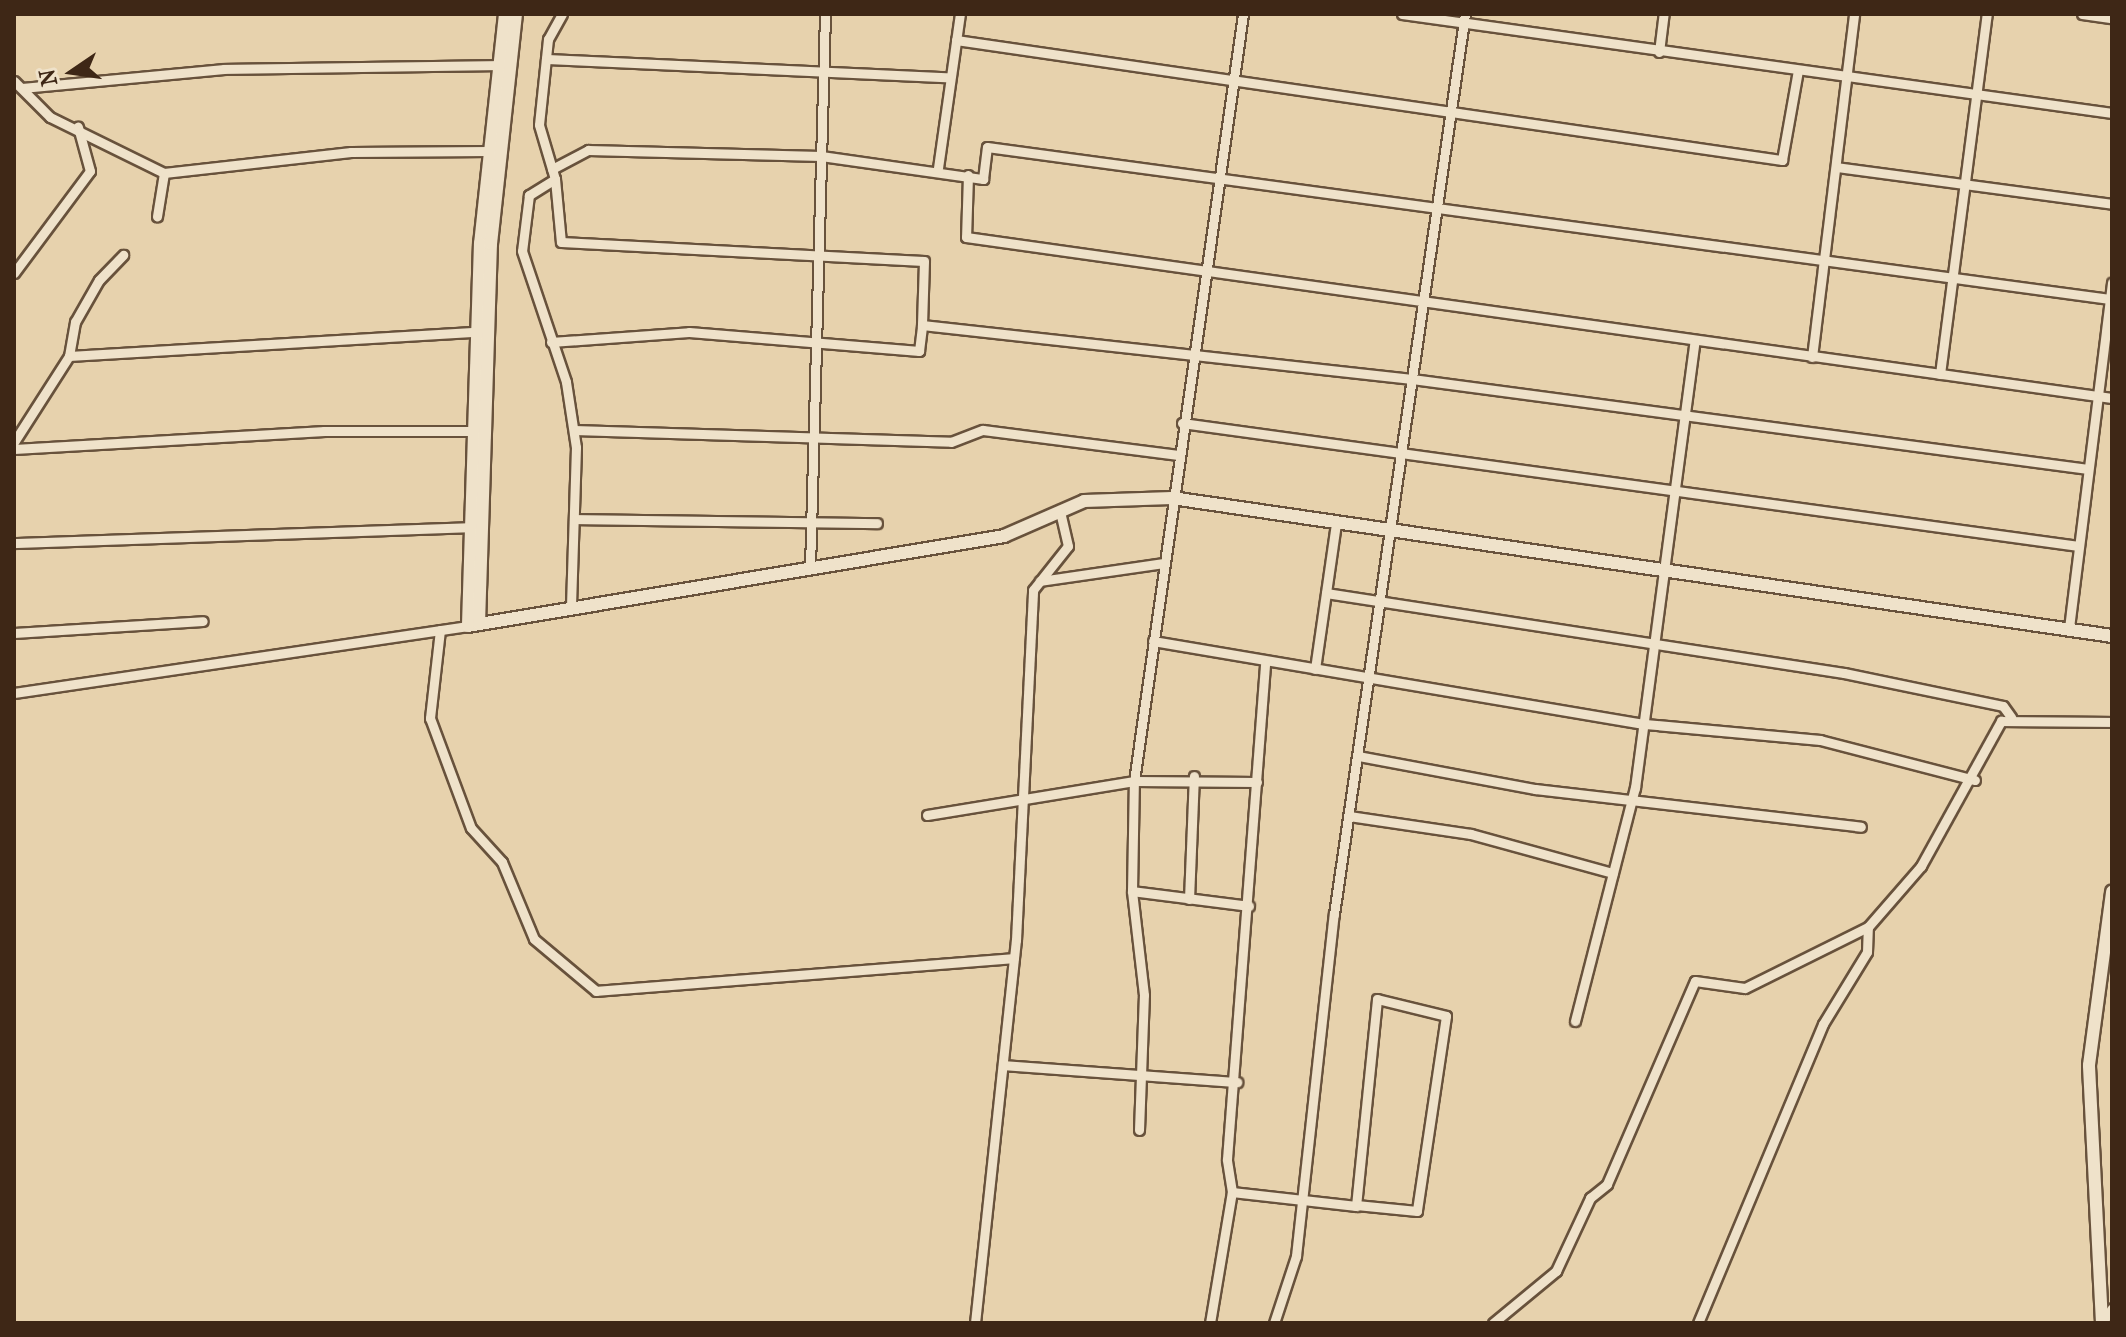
<!DOCTYPE html>
<html>
<head>
<meta charset="utf-8">
<style>
	body { margin:0 }
	#map { position:relative; width:2126px; height:1337px; overflow:hidden; background:#e7d2ad; font-family:"IM FELL French Canon",serif }
	div>[style] { position:absolute }
	.roads { filter:drop-shadow(2px 0 #68523c) drop-shadow(-2px 0 #68523c) drop-shadow(0 2px #68523c) drop-shadow(0 -2px #68523c) }
	.street>* { height:9px; margin:-4.5px; padding:0 4.5px; transform-origin:4.5px; border-radius:4.5px; background:#efe2ca }
	.secondary>* { height:12px; margin:-6px; padding:0 6px; transform-origin:6px; border-radius:6px; background:#efe2ca }
	span { translate:-50% -50%; white-space:nowrap; text-align:center; line-height:1.15; -webkit-text-stroke:6px #efe2ca; paint-order:stroke }
	.frame { position:absolute; inset:0; border:16px solid #3e2716; pointer-events:none }
	.north { position:absolute; left:32px; top:32px; width:80px; height:80px; -webkit-text-stroke:6px #efe2ca; paint-order:stroke; rotate:257deg; font-size:22px; font-weight:700; line-height:32px; text-align:center; color:#3e2716 }
	.north::after { content:''; display:block; margin:auto; width:28px; height:36px; background:#3e2716; clip-path:polygon(50% 0,100% 100%,50% 72%,0 100%) }
</style>
</head>
<body>
<div id="map">
	<div class="roads">
		<div class="street">
			<i style="left:562px;top:14px;width:29px;rotate:119deg"></i>
			<i style="left:548px;top:39px;width:86px;rotate:96deg"></i>
			<i style="left:539px;top:125px;width:56px;rotate:73.5deg"></i>
			<i style="left:555px;top:179px;width:31px;rotate:148deg"></i>
			<i style="left:529px;top:195px;width:56px;rotate:97.1deg"></i>
			<i style="left:522px;top:251px;width:138px;rotate:71.4deg"></i>
			<i style="left:566px;top:382px;width:66px;rotate:81.3deg"></i>
			<i style="left:576px;top:447px;width:161px;rotate:91.8deg"></i>
			<i style="left:1402px;top:14px;width:717px;rotate:7.94deg"></i>
			<i style="left:2082px;top:14px;width:30px;rotate:8deg"></i>
			<i style="left:956px;top:40px;width:835px;rotate:8.27deg"></i>
			<i style="left:1782px;top:160px;width:91px;rotate:-79.9deg"></i>
			<i style="left:1659px;top:52px;width:38px;rotate:-83deg"></i>
			<i style="left:546px;top:59px;width:401px;rotate:2.6deg"></i>
			<i style="left:14px;top:81px;width:51px;rotate:45deg"></i>
			<i style="left:50px;top:117px;width:127px;rotate:26.2deg"></i>
			<i style="left:164px;top:173px;width:44px;rotate:99.2deg"></i>
			<i style="left:22px;top:88px;width:203px;rotate:-5.4deg"></i>
			<i style="left:224px;top:69px;width:275px;rotate:-0.8deg"></i>
			<i style="left:1836px;top:167px;width:278px;rotate:7.6deg"></i>
			<i style="left:938px;top:168px;width:156px;rotate:-81.9deg"></i>
			<i style="left:552px;top:169px;width:41px;rotate:-27.8deg"></i>
			<i style="left:588px;top:150px;width:233px;rotate:1.5deg"></i>
			<i style="left:821px;top:156px;width:164px;rotate:8.1deg"></i>
			<i style="left:983px;top:179px;width:32px;rotate:-83deg"></i>
			<i style="left:987px;top:147px;width:1133px;rotate:7.71deg"></i>
			<i style="left:164px;top:173px;width:188px;rotate:-6.4deg"></i>
			<i style="left:351px;top:152px;width:139px;rotate:-0.4deg"></i>
			<i style="left:968px;top:175px;width:62px;rotate:91.8deg"></i>
			<i style="left:966px;top:237px;width:1157px;rotate:8deg"></i>
			<i style="left:555px;top:179px;width:63px;rotate:84.6deg"></i>
			<i style="left:561px;top:242px;width:363px;rotate:3deg"></i>
			<i style="left:924px;top:261px;width:64px;rotate:91.8deg"></i>
			<i style="left:14px;top:273px;width:127px;rotate:-53.3deg"></i>
			<i style="left:90px;top:171px;width:46px;rotate:-105.3deg"></i>
			<i style="left:551px;top:342px;width:138px;rotate:-4.1deg"></i>
			<i style="left:689px;top:332px;width:231px;rotate:4.7deg"></i>
			<i style="left:919px;top:351px;width:26px;rotate:-83deg"></i>
			<i style="left:922px;top:325px;width:493px;rotate:6.3deg"></i>
			<i style="left:1412px;top:379px;width:682px;rotate:7.58deg"></i>
			<i style="left:69px;top:356px;width:408px;rotate:-3.4deg"></i>
			<i style="left:1812px;top:357px;width:346px;rotate:-83deg"></i>
			<i style="left:1940px;top:374px;width:363px;rotate:-82.6deg"></i>
			<i style="left:1182px;top:423px;width:905px;rotate:7.81deg"></i>
			<i style="left:574px;top:430px;width:377px;rotate:1.8deg"></i>
			<i style="left:951px;top:442px;width:34px;rotate:-21deg"></i>
			<i style="left:983px;top:430px;width:197px;rotate:7.3deg"></i>
			<i style="left:14px;top:442px;width:102px;rotate:-57.4deg"></i>
			<i style="left:69px;top:356px;width:35px;rotate:-80deg"></i>
			<i style="left:75px;top:322px;width:48px;rotate:-60.3deg"></i>
			<i style="left:99px;top:280px;width:35px;rotate:-46deg"></i>
			<i style="left:14px;top:449px;width:311px;rotate:-3.3deg"></i>
			<i style="left:324px;top:431px;width:149px"></i>
			<i style="left:574px;top:519px;width:303px;rotate:0.8deg"></i>
			<i style="left:14px;top:543px;width:457px;rotate:-2deg"></i>
			<i style="left:810px;top:568px;width:554px;rotate:-88.45deg"></i>
			<i style="left:1040px;top:581px;width:124px;rotate:-8.3deg"></i>
			<i style="left:1326px;top:593px;width:524px;rotate:8.78deg"></i>
			<i style="left:1844px;top:673px;width:162px;rotate:11.7deg"></i>
			<i style="left:2003px;top:706px;width:14px;rotate:54deg"></i>
			<i style="left:2069px;top:628px;width:348px;rotate:-82.9deg"></i>
			<i style="left:440px;top:630px;width:89px;rotate:96.5deg"></i>
			<i style="left:430px;top:718px;width:117px;rotate:69.6deg"></i>
			<i style="left:471px;top:828px;width:46px;rotate:47.6deg"></i>
			<i style="left:502px;top:862px;width:83px;rotate:67.4deg"></i>
			<i style="left:534px;top:939px;width:81px;rotate:40deg"></i>
			<i style="left:596px;top:991px;width:419px;rotate:-4.5deg"></i>
			<i style="left:14px;top:633px;width:189px;rotate:-3.6deg"></i>
			<i style="left:1153px;top:641px;width:499px;rotate:9.6deg"></i>
			<i style="left:1645px;top:724px;width:176px;rotate:5.2deg"></i>
			<i style="left:1820px;top:740px;width:160px;rotate:14.5deg"></i>
			<i style="left:1315px;top:669px;width:148px;rotate:-81.8deg"></i>
			<i style="left:14px;top:693px;width:459px;rotate:-8.4deg"></i>
			<i style="left:1358px;top:756px;width:180px;rotate:10.6deg"></i>
			<i style="left:1535px;top:789px;width:328px;rotate:6.6deg"></i>
			<i style="left:927px;top:815px;width:210px;rotate:-9.3deg"></i>
			<i style="left:1134px;top:781px;width:123px;rotate:0.5deg"></i>
			<i style="left:1349px;top:816px;width:123px;rotate:8.4deg"></i>
			<i style="left:1471px;top:834px;width:147px;rotate:15.4deg"></i>
			<i style="left:1132px;top:891px;width:118px;rotate:7.3deg"></i>
			<i style="left:1189px;top:899px;width:123px;rotate:-87.7deg"></i>
			<i style="left:1575px;top:1021px;width:241px;rotate:-75.6deg"></i>
			<i style="left:1635px;top:788px;width:451px;rotate:-82.4deg"></i>
			<i style="left:1003px;top:1065px;width:235px;rotate:4.2deg"></i>
			<i style="left:1139px;top:1130px;width:135px;rotate:-87.9deg"></i>
			<i style="left:1144px;top:995px;width:105px;rotate:-96.6deg"></i>
			<i style="left:1132px;top:891px;width:110px;rotate:-89deg"></i>
			<i style="left:1134px;top:781px;width:775px;rotate:-81.91deg"></i>
			<i style="left:1232px;top:1192px;width:125px;rotate:6.4deg"></i>
			<i style="left:1356px;top:1206px;width:208px;rotate:-84.2deg"></i>
			<i style="left:1377px;top:999px;width:71px;rotate:13.8deg"></i>
			<i style="left:1446px;top:1016px;width:197px;rotate:98.5deg"></i>
			<i style="left:1417px;top:1211px;width:61px;rotate:-174.4deg"></i>
			<i style="left:975px;top:1323px;width:385px;rotate:-83.9deg"></i>
			<i style="left:1016px;top:940px;width:350px;rotate:-87.2deg"></i>
			<i style="left:1033px;top:590px;width:56px;rotate:-51.5deg"></i>
			<i style="left:1068px;top:546px;width:35px;rotate:-103deg"></i>
			<i style="left:1210px;top:1323px;width:133px;rotate:-80.5deg"></i>
			<i style="left:1232px;top:1192px;width:33px;rotate:-99deg"></i>
			<i style="left:1227px;top:1159px;width:499px;rotate:-85.6deg"></i>
			<i style="left:1274px;top:1323px;width:71px;rotate:-71.8deg"></i>
			<i style="left:1296px;top:1256px;width:344px;rotate:-83.7deg"></i>
			<i style="left:1334px;top:914px;width:909px;rotate:-81.72deg"></i>
			<i style="left:1493px;top:1323px;width:82px;rotate:-39.5deg"></i>
			<i style="left:1556px;top:1271px;width:81px;rotate:-65deg"></i>
			<i style="left:1590px;top:1198px;width:22px;rotate:-39deg"></i>
			<i style="left:1607px;top:1184px;width:221px;rotate:-66.6deg"></i>
			<i style="left:1695px;top:981px;width:50px;rotate:8deg"></i>
			<i style="left:1745px;top:988px;width:137px;rotate:-26.4deg"></i>
			<i style="left:1868px;top:927px;width:81px;rotate:-49deg"></i>
			<i style="left:1921px;top:866px;width:166px;rotate:-61.1deg"></i>
			<i style="left:2001px;top:721px;width:111px;rotate:0.5deg"></i>
			<i style="left:1698px;top:1323px;width:324px;rotate:-67.3deg"></i>
			<i style="left:1823px;top:1024px;width:84px;rotate:-58.6deg"></i>
			<i style="left:1867px;top:952px;width:25px;rotate:-88deg"></i>
			<i style="left:2102px;top:1323px;width:18px;rotate:-56deg"></i>
		</div>
		<div class="secondary">
			<i style="left:505px;top:14px;width:230px;rotate:96.2deg"></i>
			<i style="left:480px;top:243px;width:383px;rotate:91.8deg"></i>
			<i style="left:468px;top:626px;width:544px;rotate:-9.53deg"></i>
			<i style="left:1004px;top:536px;width:87px;rotate:-23.6deg"></i>
			<i style="left:1084px;top:501px;width:88px;rotate:-2deg"></i>
			<i style="left:1172px;top:498px;width:950px;rotate:8.35deg"></i>
			<i style="left:479px;top:624px;width:380px;rotate:-88.2deg"></i>
			<i style="left:491px;top:244px;width:231px;rotate:-83.8deg"></i>
			<i style="left:2102px;top:1323px;width:258px;rotate:-92.9deg"></i>
			<i style="left:2089px;top:1065px;width:175px;rotate:-82.4deg"></i>
		</div>
	</div>
	<div class="frame"></div>
	<div class="north">N</div>
</div>
</body>
</html>
